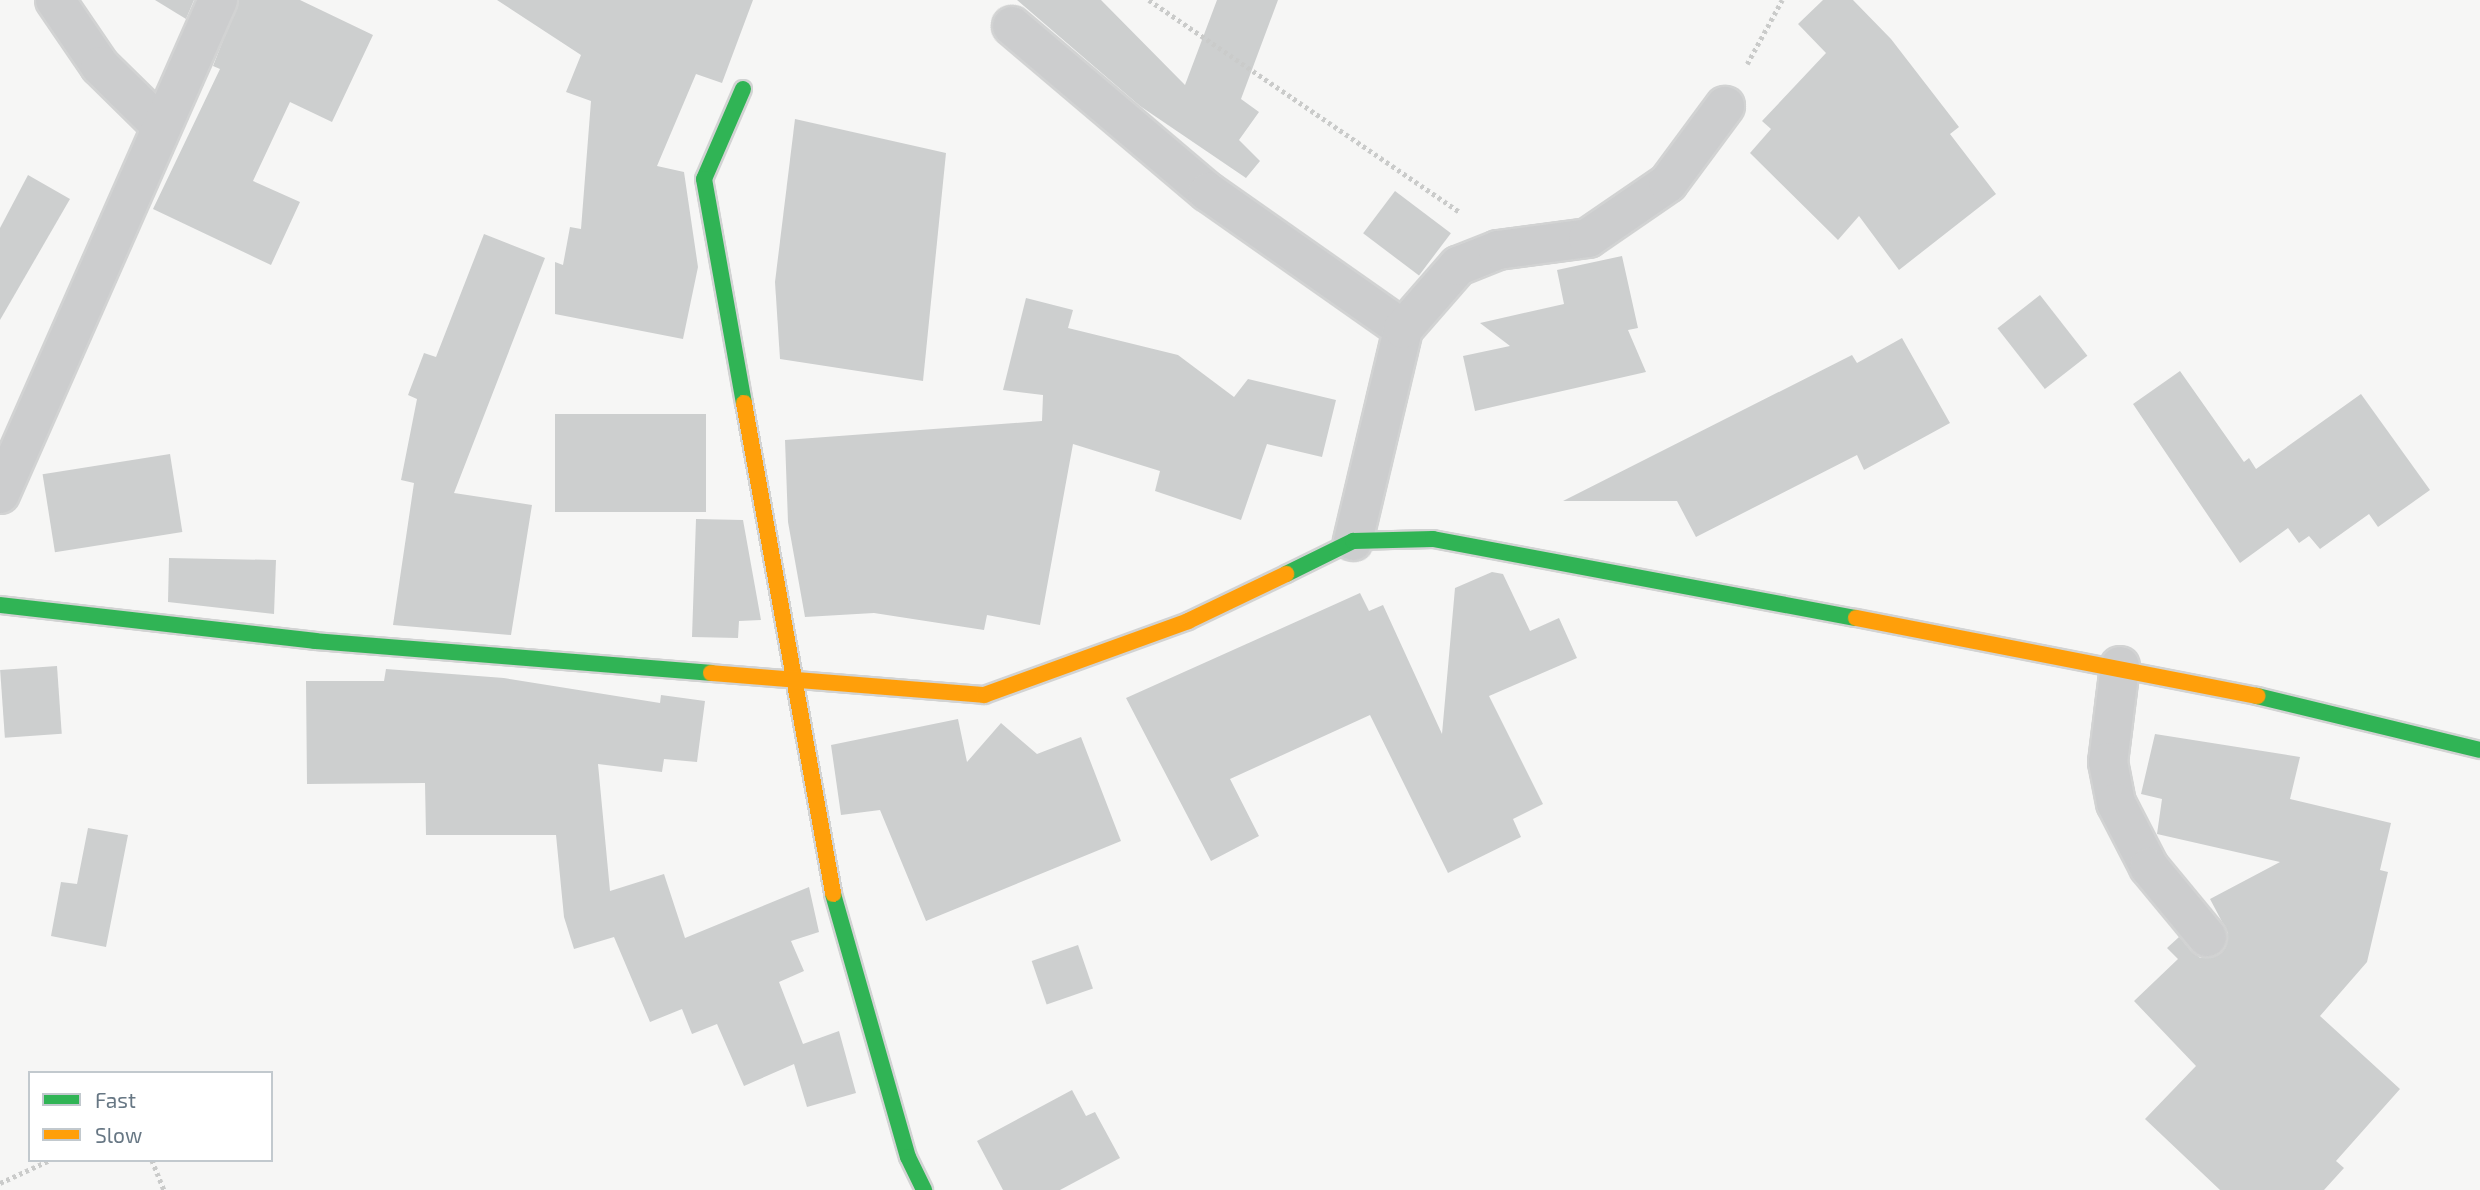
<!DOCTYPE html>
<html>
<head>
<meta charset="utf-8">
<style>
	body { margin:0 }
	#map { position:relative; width:2480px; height:1190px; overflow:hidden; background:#f6f6f5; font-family:"Exo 2",sans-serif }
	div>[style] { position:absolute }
	.building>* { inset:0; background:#cdcfcf; transform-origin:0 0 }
	.path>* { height:4.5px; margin-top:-2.25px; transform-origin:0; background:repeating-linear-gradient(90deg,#cacbca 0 3.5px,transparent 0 7px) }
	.roads { filter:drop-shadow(2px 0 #d2d3d3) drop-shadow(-2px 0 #d2d3d3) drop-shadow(0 2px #d2d3d3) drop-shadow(0 -2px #d2d3d3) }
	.street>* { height:38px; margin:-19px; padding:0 19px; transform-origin:19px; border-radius:19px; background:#cccdce }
	.fast>* { height:16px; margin:-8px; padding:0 8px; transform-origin:8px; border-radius:8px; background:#30b455 }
	.slow>* { height:16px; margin:-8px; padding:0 8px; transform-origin:8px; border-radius:8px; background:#ff9f0a }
	span { translate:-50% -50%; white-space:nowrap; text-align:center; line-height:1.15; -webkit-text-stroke:7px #fff; paint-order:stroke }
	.legend { position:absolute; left:28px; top:1071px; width:245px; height:91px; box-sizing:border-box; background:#fff; border:2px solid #c2c9ce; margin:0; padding:9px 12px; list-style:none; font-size:21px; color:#677784 }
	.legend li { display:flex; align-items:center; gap:14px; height:35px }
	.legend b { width:35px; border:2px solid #c2c9ce }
</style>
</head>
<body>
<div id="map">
	<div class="building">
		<i style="clip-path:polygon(155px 0,194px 0,186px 19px)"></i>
		<i style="clip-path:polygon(239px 0,300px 0,373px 35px,332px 122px,290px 102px,253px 181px,300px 202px,271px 265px,153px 209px,220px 69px,213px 66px)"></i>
		<i style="clip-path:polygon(497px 0,753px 0,722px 83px,696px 74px,657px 166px,684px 172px,698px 267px,683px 339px,555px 314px,555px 262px,563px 265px,570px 227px,581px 229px,591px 101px,566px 92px,581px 55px)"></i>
		<i style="clip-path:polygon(1017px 0,1101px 0,1185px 85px,1217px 0,1278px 0,1241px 99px,1259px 112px,1239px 140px,1260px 161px,1246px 178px,1140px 106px)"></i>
		<i style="clip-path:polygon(1823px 0,1853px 0,1891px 39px,1959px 127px,1950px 134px,1996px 194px,1899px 270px,1859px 216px,1838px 240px,1750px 153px,1771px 129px,1762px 121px,1826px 53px,1798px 24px)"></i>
		<i style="clip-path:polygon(795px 119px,946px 153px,923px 381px,780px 359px,775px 282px)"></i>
		<i style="clip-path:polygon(28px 175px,70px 199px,0 320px,0 228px)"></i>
		<i style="left:1395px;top:191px;width:70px;height:53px;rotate:37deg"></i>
		<i style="clip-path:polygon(484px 234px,545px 258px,454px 493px,532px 505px,511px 635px,393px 625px,414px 483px,401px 480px,417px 399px,408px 395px,424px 353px,436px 357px)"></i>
		<i style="clip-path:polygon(1622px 256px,1638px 328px,1628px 330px,1646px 372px,1475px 411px,1463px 356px,1510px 346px,1480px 323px,1564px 304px,1557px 270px)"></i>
		<i style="left:2040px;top:295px;width:77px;height:54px;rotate:52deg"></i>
		<i style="clip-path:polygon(1026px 298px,1073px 310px,1068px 328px,1178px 355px,1234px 397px,1248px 379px,1336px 400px,1322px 457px,1267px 444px,1241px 520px,1155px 491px,1160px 471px,1073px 444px,1040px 625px,987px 615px,984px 630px,874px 613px,805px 617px,788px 522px,785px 440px,1042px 421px,1043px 395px,1003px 390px)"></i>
		<i style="clip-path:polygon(1902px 338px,1950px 423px,1864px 470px,1857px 455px,1696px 537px,1677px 501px,1563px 501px,1852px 355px,1857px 363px)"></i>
		<i style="clip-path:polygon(2180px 371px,2244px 462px,2249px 458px,2256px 469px,2361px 394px,2430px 490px,2378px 527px,2369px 514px,2320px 549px,2309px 536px,2299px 543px,2288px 528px,2240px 563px,2133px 404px)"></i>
		<i style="left:555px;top:414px;width:151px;height:98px"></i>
		<i style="left:170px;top:454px;width:79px;height:129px;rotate:81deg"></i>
		<i style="clip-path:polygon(696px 519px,743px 520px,761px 620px,739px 621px,738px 638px,692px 637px)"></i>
		<i style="clip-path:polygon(169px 558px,276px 560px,274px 614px,168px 602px)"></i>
		<i style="clip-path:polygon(1492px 572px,1503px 574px,1530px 631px,1559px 618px,1577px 658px,1489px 696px,1543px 804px,1513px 819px,1521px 837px,1448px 873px,1370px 715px,1230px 779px,1259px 836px,1211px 861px,1126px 698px,1360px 593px,1369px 611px,1383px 605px,1442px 734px,1455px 588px)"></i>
		<i style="left:57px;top:666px;width:68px;height:57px;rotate:86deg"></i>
		<i style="clip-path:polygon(386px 669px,504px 678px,660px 703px,661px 695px,705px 701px,697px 762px,664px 759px,662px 772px,598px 764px,610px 891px,664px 874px,685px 938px,809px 887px,819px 932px,791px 941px,804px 971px,779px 982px,803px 1044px,839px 1031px,856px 1093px,807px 1107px,794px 1064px,744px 1086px,717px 1024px,692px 1034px,682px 1009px,650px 1022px,614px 937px,574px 949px,564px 917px,556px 835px,426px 835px,425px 783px,307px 784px,306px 681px,384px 681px)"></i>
		<i style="clip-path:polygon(958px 719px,967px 762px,1001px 723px,1037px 754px,1081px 737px,1121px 841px,926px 921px,880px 810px,841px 815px,831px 745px)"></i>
		<i style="clip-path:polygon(2155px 734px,2300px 757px,2290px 799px,2391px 823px,2380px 870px,2388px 872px,2367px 962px,2320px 1016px,2400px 1089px,2336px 1161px,2344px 1168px,2324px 1190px,2220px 1190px,2145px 1119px,2196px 1066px,2134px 1001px,2178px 959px,2167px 948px,2179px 937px,2200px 958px,2221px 953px,2228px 933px,2210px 899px,2280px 862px,2157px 834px,2162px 799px,2141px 794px)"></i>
		<i style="clip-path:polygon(88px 828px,128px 835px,106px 947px,51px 936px,61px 882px,77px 884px)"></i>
		<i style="left:1078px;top:945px;width:46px;height:49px;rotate:71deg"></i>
		<i style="clip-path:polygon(1072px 1090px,1086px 1116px,1095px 1112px,1120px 1158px,1060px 1190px,1003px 1190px,977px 1141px)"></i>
	</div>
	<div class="path">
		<i style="left:1149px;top:0;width:376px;rotate:34.3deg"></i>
		<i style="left:1747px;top:64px;width:73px;rotate:-61.3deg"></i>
		<i style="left:152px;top:1160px;width:32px;rotate:68deg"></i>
		<i style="left:0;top:1183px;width:55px;rotate:-24.7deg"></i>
	</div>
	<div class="roads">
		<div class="street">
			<i style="left:55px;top:0;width:80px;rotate:55.7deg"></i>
			<i style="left:100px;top:66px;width:84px;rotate:44.5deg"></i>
			<i style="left:1012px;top:26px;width:257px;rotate:40.3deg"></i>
			<i style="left:1208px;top:192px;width:238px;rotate:35.1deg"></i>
			<i style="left:0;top:494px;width:540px;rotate:-66.19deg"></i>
			<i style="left:1353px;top:541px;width:218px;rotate:-76.7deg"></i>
			<i style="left:1403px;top:329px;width:84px;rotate:-48.9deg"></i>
			<i style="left:1458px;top:266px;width:43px;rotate:-21.8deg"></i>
			<i style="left:1498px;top:250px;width:91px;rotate:-7.6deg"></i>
			<i style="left:1588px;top:238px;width:97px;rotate:-34.5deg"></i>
			<i style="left:1668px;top:183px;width:96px;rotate:-53.5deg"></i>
			<i style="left:2120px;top:666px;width:97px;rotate:97.1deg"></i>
			<i style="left:2108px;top:762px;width:42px;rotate:79deg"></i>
			<i style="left:2116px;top:803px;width:72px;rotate:62.7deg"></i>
			<i style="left:2149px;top:867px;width:91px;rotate:50.4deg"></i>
		</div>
		<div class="fast">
			<i style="left:743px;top:89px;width:98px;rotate:113.4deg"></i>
			<i style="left:704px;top:179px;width:228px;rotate:79.9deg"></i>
			<i style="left:1286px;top:574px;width:75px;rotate:-26.2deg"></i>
			<i style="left:1353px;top:541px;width:80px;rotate:-1.4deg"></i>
			<i style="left:1433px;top:539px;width:430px;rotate:10.6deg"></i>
			<i style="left:0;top:605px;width:317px;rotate:6.5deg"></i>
			<i style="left:315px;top:641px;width:397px;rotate:4.6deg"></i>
			<i style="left:2257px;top:696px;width:229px;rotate:13.6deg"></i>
			<i style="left:833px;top:894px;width:273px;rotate:74.1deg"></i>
			<i style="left:908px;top:1157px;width:37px;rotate:64deg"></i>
		</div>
		<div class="slow">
			<i style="left:744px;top:403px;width:499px;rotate:79.7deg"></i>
			<i style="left:1856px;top:618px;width:409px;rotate:11deg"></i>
			<i style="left:711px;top:673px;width:274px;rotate:4.6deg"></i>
			<i style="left:984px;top:695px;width:217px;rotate:-19.9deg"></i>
			<i style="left:1188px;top:621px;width:109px;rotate:-25.6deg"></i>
		</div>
	</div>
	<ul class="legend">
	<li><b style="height:9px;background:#30b455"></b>Fast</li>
	<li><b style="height:9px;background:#ff9f0a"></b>Slow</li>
	</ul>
</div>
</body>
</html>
